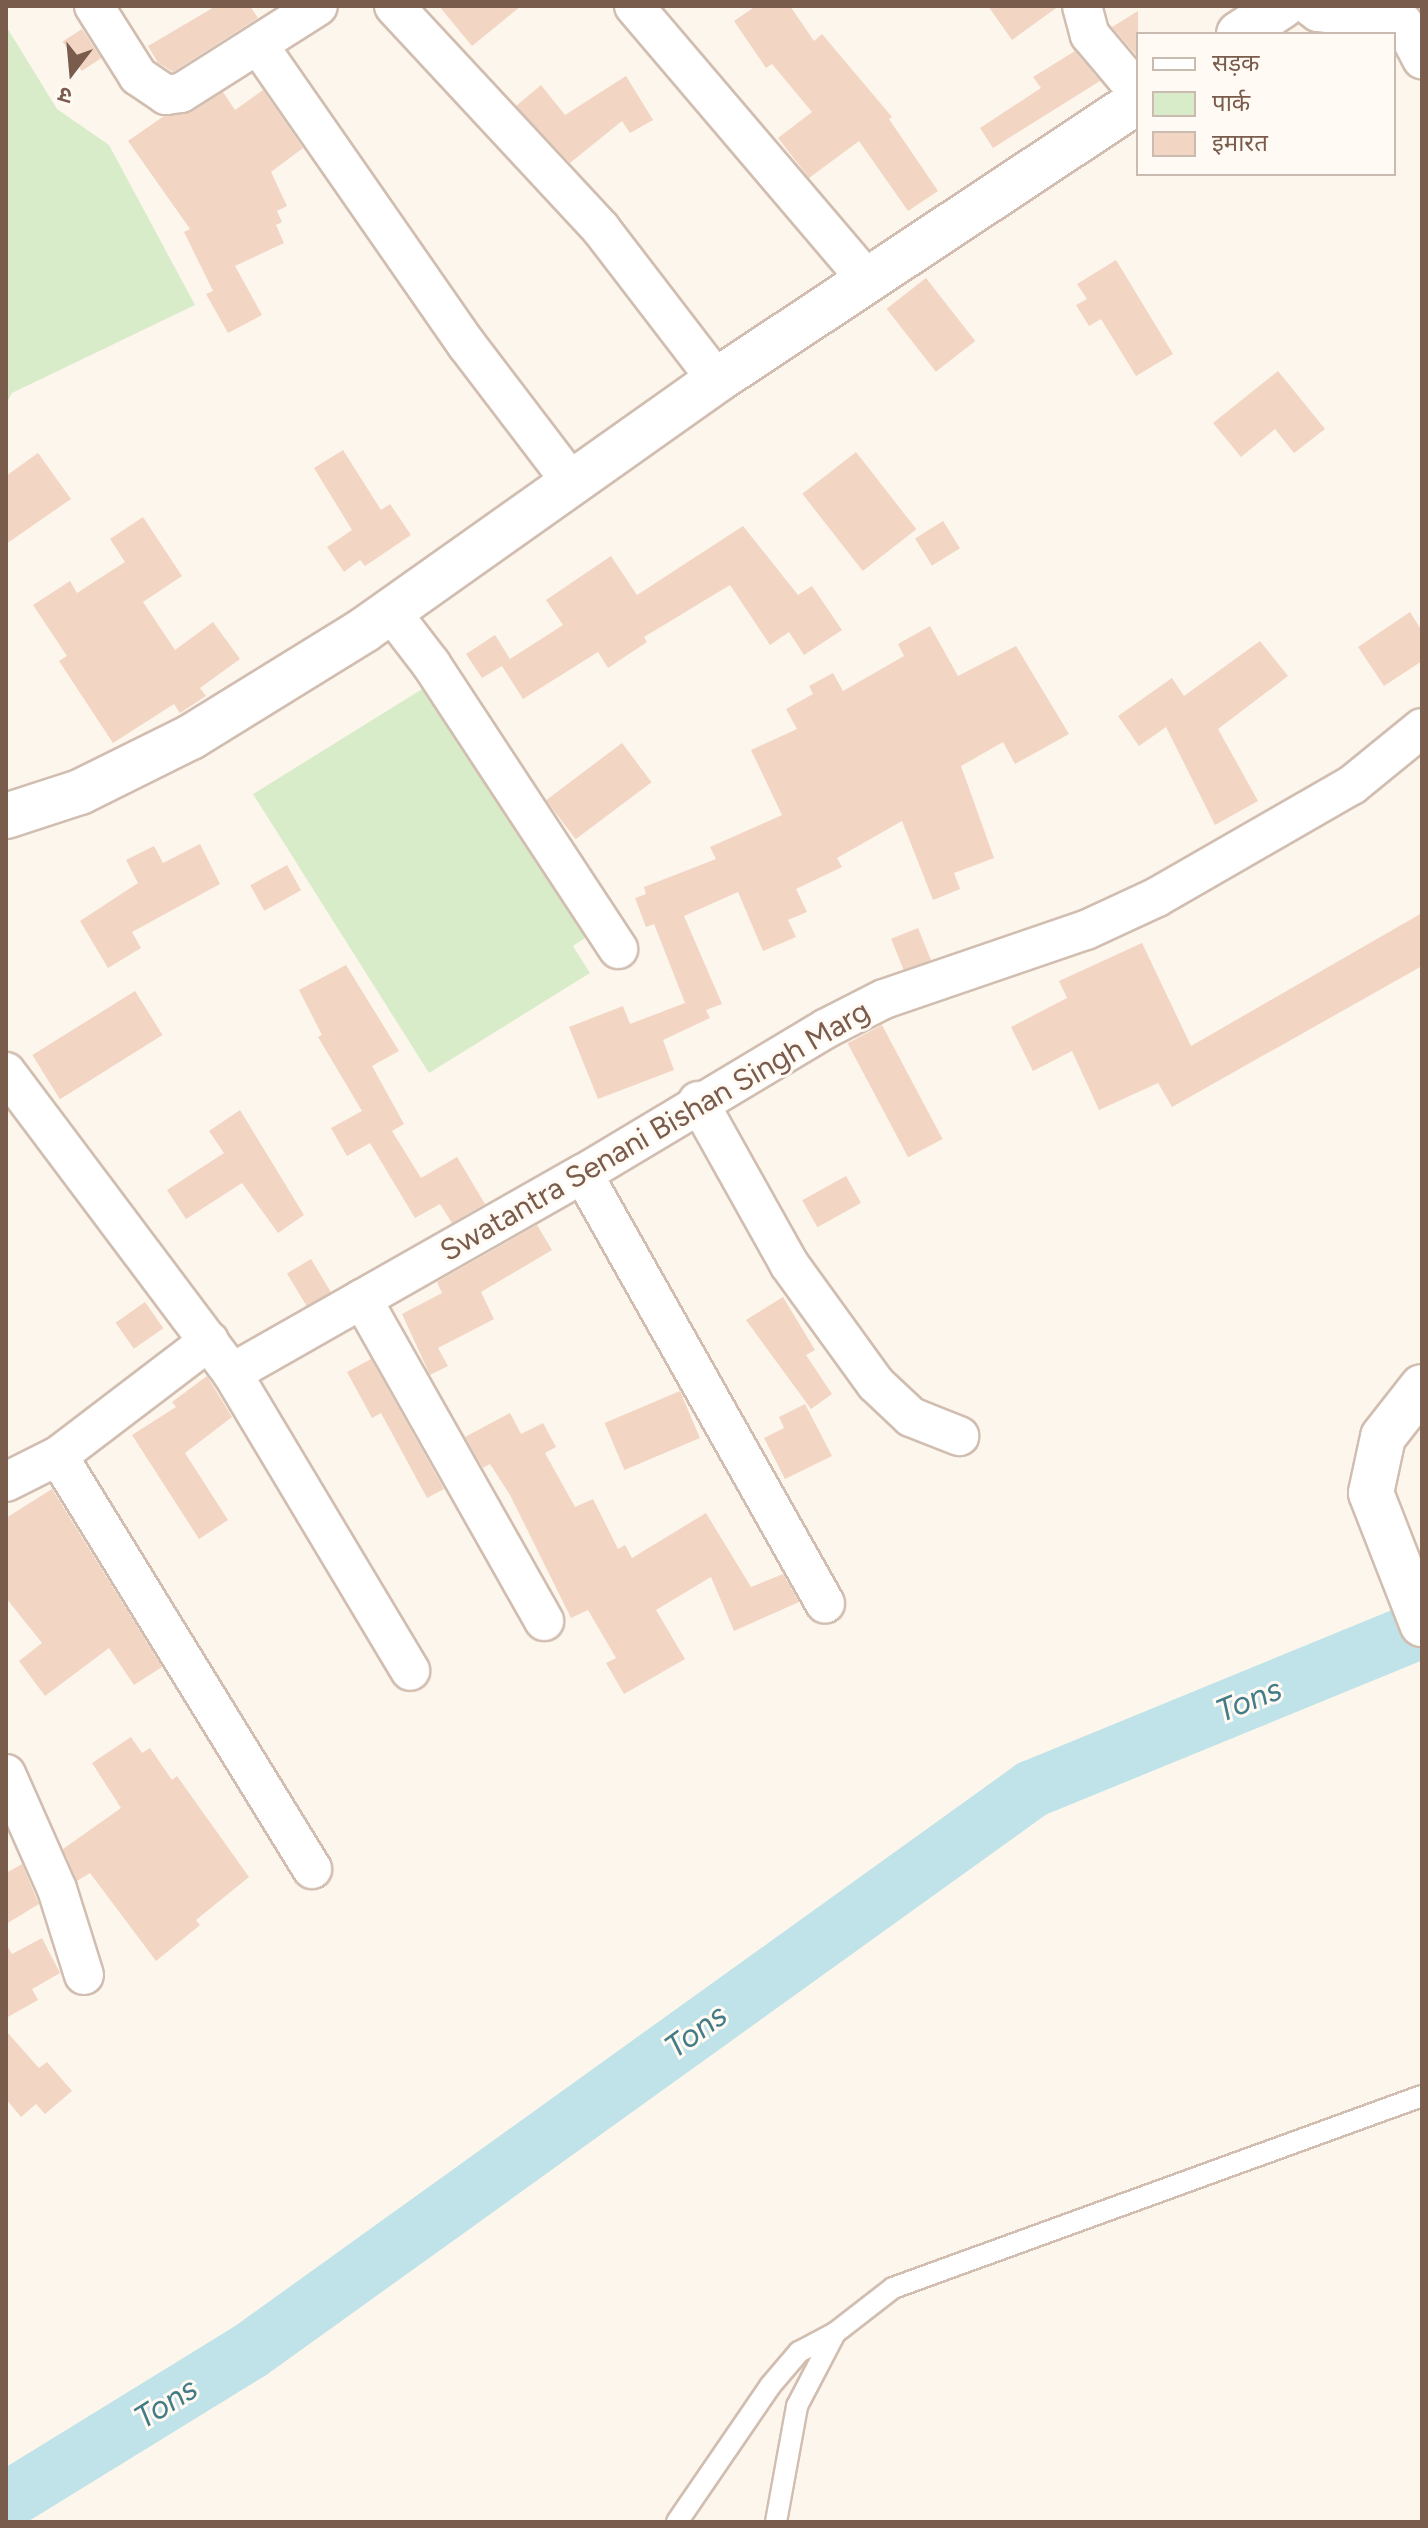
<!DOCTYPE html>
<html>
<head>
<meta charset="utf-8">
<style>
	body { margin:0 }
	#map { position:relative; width:1428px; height:2528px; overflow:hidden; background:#fdf6ec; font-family:Figtree,"Noto Sans Devanagari",sans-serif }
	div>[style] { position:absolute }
	.green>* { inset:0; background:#d8ecc9 }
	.river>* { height:58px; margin:-29px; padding:0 29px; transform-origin:29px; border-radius:29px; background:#bfe3e8 }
	.building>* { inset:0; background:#f3d5c3; transform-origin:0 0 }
	.roads { filter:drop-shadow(2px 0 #d1beb0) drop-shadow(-2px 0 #d1beb0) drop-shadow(0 2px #d1beb0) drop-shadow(0 -2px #d1beb0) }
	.lane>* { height:20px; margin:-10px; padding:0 10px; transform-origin:10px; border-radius:10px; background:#fff }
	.street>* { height:38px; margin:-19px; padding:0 19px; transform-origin:19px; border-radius:19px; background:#fff }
	.secondary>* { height:44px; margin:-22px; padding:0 22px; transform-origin:22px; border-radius:22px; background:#fff }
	span { translate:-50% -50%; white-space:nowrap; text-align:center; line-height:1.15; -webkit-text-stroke:6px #fffaf3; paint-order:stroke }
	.street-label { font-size:30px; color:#7a5c4d }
	.water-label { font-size:32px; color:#437c86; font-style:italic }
	.frame { position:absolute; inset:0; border:8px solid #7a5c4d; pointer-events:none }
	.legend { position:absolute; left:1136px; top:32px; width:260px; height:144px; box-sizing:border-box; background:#fffaf3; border:2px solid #cabbb1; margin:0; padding:10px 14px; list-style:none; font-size:24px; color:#7a5c4d }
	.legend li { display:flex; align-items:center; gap:16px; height:40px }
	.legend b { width:40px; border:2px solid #cabbb1 }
	.north { position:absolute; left:32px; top:32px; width:80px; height:80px; -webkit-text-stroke:6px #fffaf3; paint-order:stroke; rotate:196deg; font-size:22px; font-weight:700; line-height:32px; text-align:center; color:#7a5c4d }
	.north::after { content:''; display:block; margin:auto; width:28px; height:36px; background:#7a5c4d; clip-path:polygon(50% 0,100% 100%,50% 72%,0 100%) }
</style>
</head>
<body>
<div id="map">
	<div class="green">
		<i style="clip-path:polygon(6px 26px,57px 109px,109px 145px,195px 305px,12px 393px,6px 404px)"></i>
		<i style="clip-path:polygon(432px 683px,591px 934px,573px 946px,590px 973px,429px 1073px,253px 794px)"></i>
	</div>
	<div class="river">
		<i style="left:6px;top:2501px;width:286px;rotate:-31.6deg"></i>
		<i style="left:250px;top:2351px;width:963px;rotate:-35.7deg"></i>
		<i style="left:1032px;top:1789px;width:422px;rotate:-22.3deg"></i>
	</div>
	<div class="building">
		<i style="clip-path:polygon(216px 6px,250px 6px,258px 18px,173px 72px,158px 63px,148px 46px)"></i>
		<i style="clip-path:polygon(439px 6px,521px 6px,472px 46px)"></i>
		<i style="clip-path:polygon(756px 6px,790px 6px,814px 41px,822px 34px,892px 117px,889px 119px,938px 191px,908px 211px,859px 141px,809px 178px,778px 138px,812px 112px,772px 64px,766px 68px,734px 21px)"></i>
		<i style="clip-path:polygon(988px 6px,1059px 6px,1012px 40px)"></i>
		<i style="clip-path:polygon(1138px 11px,1138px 55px,1137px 56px,1112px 27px)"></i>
		<i style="left:82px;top:29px;width:35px;height:23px;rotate:57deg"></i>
		<i style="clip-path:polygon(1075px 51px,1100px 81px,993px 148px,980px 128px,1041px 88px,1033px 77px)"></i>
		<i style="clip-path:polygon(626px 76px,653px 120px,630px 133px,622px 121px,570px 163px,516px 106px,541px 85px,565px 115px)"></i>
		<i style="clip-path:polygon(263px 90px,303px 148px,271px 172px,287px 206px,277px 211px,282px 222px,276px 225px,284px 243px,235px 266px,262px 315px,228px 333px,206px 294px,213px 291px,184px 232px,190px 229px,128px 141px,164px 116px,192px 112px,223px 92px,235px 110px)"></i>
		<i style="clip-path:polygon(1116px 260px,1173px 354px,1136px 376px,1101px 319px,1089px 326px,1076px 305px,1087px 299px,1077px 284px)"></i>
		<i style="left:926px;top:278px;width:80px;height:50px;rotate:52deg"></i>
		<i style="clip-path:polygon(1278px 371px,1325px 429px,1294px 453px,1275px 429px,1241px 457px,1213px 423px)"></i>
		<i style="clip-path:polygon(343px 450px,381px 510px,390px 504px,411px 535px,365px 566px,360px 560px,344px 572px,327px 547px,352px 530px,314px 468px)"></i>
		<i style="left:856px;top:452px;width:98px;height:68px;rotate:52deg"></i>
		<i style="clip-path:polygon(38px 453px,71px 499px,6px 544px,6px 476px)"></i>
		<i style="clip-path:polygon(143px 517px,182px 576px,143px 602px,175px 650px,213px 622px,240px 659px,200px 688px,206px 696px,180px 713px,174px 704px,113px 743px,59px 661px,67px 656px,33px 605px,70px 581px,77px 593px,125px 562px,110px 539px)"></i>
		<i style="left:943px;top:521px;width:32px;height:33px;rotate:58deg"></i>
		<i style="clip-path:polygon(743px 526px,798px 595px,812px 586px,842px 630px,804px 655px,789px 632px,770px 645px,730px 585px,644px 637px,647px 642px,608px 668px,598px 652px,523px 699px,502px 666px,482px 678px,466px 654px,495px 635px,510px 659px,563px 625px,546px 600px,611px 556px,637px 595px)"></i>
		<i style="clip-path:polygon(1410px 612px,1422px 631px,1422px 661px,1384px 686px,1358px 647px)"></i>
		<i style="clip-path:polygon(930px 626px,958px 676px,1016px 646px,1069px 734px,1015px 764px,1003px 742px,961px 766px,994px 858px,954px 873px,960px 889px,933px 900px,902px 821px,837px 858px,842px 867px,796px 889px,807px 912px,788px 920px,796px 937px,763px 951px,738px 892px,684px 916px,722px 1004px,706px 1010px,710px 1018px,663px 1040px,674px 1070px,598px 1099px,569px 1027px,623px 1006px,630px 1024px,685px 1003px,654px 924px,646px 927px,635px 898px,646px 894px,644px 887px,716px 859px,710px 847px,782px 815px,751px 750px,797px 729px,786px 709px,813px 694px,809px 686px,833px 673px,843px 691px,904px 656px,898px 644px)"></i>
		<i style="clip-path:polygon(1260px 641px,1288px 676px,1218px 729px,1258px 801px,1215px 825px,1166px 727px,1139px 746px,1118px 716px,1172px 678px,1184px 696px)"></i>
		<i style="left:622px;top:743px;width:49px;height:95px;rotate:53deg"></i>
		<i style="clip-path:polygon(200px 844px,220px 884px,132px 932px,141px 948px,108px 968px,80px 921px,138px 883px,126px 860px,154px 846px,163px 863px)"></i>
		<i style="left:287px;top:865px;width:29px;height:42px;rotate:61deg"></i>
		<i style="clip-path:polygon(1422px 913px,1422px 966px,1172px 1107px,1158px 1083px,1099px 1110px,1072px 1051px,1033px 1071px,1011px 1027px,1067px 998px,1059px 981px,1142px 943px,1191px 1046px)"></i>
		<i style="left:918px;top:928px;width:35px;height:29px;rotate:68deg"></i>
		<i style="clip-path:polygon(346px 965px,399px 1051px,372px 1066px,404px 1124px,392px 1131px,421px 1178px,457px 1157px,485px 1204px,452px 1223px,440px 1204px,415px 1218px,370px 1143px,347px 1156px,331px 1128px,362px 1111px,318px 1037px,322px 1035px,299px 990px)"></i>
		<i style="left:135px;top:991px;width:52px;height:121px;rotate:58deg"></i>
		<i style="left:882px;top:1025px;width:129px;height:39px;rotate:62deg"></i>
		<i style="clip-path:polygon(240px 1110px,304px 1215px,278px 1233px,242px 1183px,186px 1219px,167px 1190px,224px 1153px,209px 1131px)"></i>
		<i style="left:846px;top:1176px;width:31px;height:50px;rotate:61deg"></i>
		<i style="clip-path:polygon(537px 1225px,552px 1250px,481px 1292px,494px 1319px,438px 1348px,448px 1366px,430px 1375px,402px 1314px,442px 1293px,437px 1282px)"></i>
		<i style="left:311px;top:1259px;width:39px;height:28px;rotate:59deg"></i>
		<i style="clip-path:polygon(783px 1297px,815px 1350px,806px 1355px,832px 1394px,811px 1409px,746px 1320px)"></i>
		<i style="left:145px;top:1302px;width:32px;height:36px;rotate:55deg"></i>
		<i style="clip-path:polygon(371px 1359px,444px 1489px,427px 1498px,381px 1413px,372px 1418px,347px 1372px)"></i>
		<i style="clip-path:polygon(207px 1376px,232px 1417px,185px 1453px,228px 1520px,199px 1539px,132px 1435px,176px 1407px,172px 1402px)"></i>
		<i style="left:680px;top:1391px;width:51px;height:82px;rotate:67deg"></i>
		<i style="clip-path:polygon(805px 1404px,832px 1456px,785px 1479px,764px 1438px,784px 1428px,779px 1417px)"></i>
		<i style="clip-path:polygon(510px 1413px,521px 1434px,543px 1423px,556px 1447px,545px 1453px,575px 1507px,593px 1499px,618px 1549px,625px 1545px,632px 1558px,706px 1513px,751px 1587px,783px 1574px,799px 1602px,734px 1631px,711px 1577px,656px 1610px,685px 1659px,624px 1694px,606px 1663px,616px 1658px,588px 1610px,571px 1618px,510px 1495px,490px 1464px,483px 1468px,465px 1437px)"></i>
		<i style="clip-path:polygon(52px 1489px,162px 1667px,134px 1685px,109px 1648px,45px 1696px,19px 1661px,42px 1643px,6px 1598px,6px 1518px)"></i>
		<i style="clip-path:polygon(131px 1737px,142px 1753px,150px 1748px,172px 1780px,177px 1776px,249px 1877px,196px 1920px,200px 1925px,156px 1961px,90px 1873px,77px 1881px,63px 1849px,121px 1808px,92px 1763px)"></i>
		<i style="clip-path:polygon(22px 1864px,39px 1904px,6px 1924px,6px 1873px)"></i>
		<i style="clip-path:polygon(42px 1938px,60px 1973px,32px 1989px,38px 2000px,6px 2018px,6px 1944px,12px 1954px)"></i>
		<i style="clip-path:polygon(6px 2031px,39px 2068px,47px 2062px,72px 2091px,45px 2114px,36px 2104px,21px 2117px,6px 2099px)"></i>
	</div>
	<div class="roads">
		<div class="lane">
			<i style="left:677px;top:2522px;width:165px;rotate:-55.6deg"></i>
			<i style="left:770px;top:2386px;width:45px;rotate:-49.5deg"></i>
			<i style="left:799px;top:2352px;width:41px;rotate:-27.8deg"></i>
			<i style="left:776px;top:2522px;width:118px;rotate:-79.7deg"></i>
			<i style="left:797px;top:2406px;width:82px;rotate:-62.5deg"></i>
			<i style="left:835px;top:2333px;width:73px;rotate:-37.8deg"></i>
			<i style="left:893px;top:2288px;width:563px;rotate:-19.95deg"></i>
		</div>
		<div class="street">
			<i style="left:94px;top:6px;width:83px;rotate:57.8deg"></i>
			<i style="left:138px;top:76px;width:34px;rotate:34deg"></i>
			<i style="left:166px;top:95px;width:15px;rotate:-8deg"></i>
			<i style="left:181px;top:93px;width:162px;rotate:-32.4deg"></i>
			<i style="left:394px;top:6px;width:304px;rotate:47.1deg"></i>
			<i style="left:601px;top:229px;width:190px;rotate:52.5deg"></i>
			<i style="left:634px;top:6px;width:360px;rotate:49.6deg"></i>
			<i style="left:1082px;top:6px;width:30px;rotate:75deg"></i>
			<i style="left:1090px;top:35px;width:75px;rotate:49.9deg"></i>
			<i style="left:1310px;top:6px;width:10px;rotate:37deg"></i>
			<i style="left:1318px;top:12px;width:86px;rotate:7.4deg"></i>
			<i style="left:1403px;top:23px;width:41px;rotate:62.2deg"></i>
			<i style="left:259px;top:46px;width:364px;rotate:55.2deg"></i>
			<i style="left:467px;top:345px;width:175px;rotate:52.7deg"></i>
			<i style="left:391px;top:612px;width:66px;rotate:52.4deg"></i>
			<i style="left:431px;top:664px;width:341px;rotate:56.7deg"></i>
			<i style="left:6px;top:1072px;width:376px;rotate:53.1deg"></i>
			<i style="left:232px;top:1373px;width:347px;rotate:59.1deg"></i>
			<i style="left:698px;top:1101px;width:187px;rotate:60.8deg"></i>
			<i style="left:789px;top:1264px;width:148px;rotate:54.1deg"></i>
			<i style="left:876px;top:1384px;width:48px;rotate:43.3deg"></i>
			<i style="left:911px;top:1417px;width:52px;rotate:21.6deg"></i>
			<i style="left:583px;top:1174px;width:493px;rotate:60.6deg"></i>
			<i style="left:362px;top:1299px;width:370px;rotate:60.5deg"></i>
			<i style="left:232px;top:1373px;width:403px;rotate:-29.6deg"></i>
			<i style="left:583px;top:1174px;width:282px;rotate:-30.9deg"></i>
			<i style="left:825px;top:1029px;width:66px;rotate:-27deg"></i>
			<i style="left:884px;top:999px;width:213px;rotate:-18.9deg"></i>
			<i style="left:1086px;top:930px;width:78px;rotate:-24.9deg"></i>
			<i style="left:1157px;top:897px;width:225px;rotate:-29.9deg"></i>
			<i style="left:1352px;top:785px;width:90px;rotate:-39.2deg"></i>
			<i style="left:58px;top:1456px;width:485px;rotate:58.4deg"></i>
			<i style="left:6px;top:1482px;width:58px;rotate:-26.6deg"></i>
			<i style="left:58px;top:1456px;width:190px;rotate:-37.3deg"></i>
			<i style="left:6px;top:1774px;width:126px;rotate:66.1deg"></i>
			<i style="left:57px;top:1889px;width:90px;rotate:72.6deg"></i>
		</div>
		<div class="secondary">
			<i style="left:1239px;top:34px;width:51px;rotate:-33.1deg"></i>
			<i style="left:6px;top:816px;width:78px;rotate:-18deg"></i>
			<i style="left:80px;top:792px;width:124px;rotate:-26.4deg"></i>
			<i style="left:191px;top:737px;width:203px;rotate:-31.7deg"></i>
			<i style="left:364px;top:630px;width:433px;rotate:-35.3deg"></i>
			<i style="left:717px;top:380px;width:505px;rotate:-33.53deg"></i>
			<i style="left:1422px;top:1387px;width:63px;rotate:128deg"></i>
			<i style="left:1383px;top:1437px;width:57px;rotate:102.1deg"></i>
			<i style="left:1371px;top:1493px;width:141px;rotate:68.7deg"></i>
		</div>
	</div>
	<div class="street-label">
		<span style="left:655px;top:1131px;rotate:-30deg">Swatantra Senani Bishan Singh Marg</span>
	</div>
	<div class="water-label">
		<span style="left:1249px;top:1700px;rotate:-22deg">Tons</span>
		<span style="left:696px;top:2031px;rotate:-36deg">Tons</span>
		<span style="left:166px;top:2403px;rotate:-32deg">Tons</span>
	</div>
	<div class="frame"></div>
	<ul class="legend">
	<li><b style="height:10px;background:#fff"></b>सड़क</li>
	<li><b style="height:22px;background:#d8ecc9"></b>पार्क</li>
	<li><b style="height:22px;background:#f3d5c3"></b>इमारत</li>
	</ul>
	<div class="north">उ</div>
</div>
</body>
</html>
